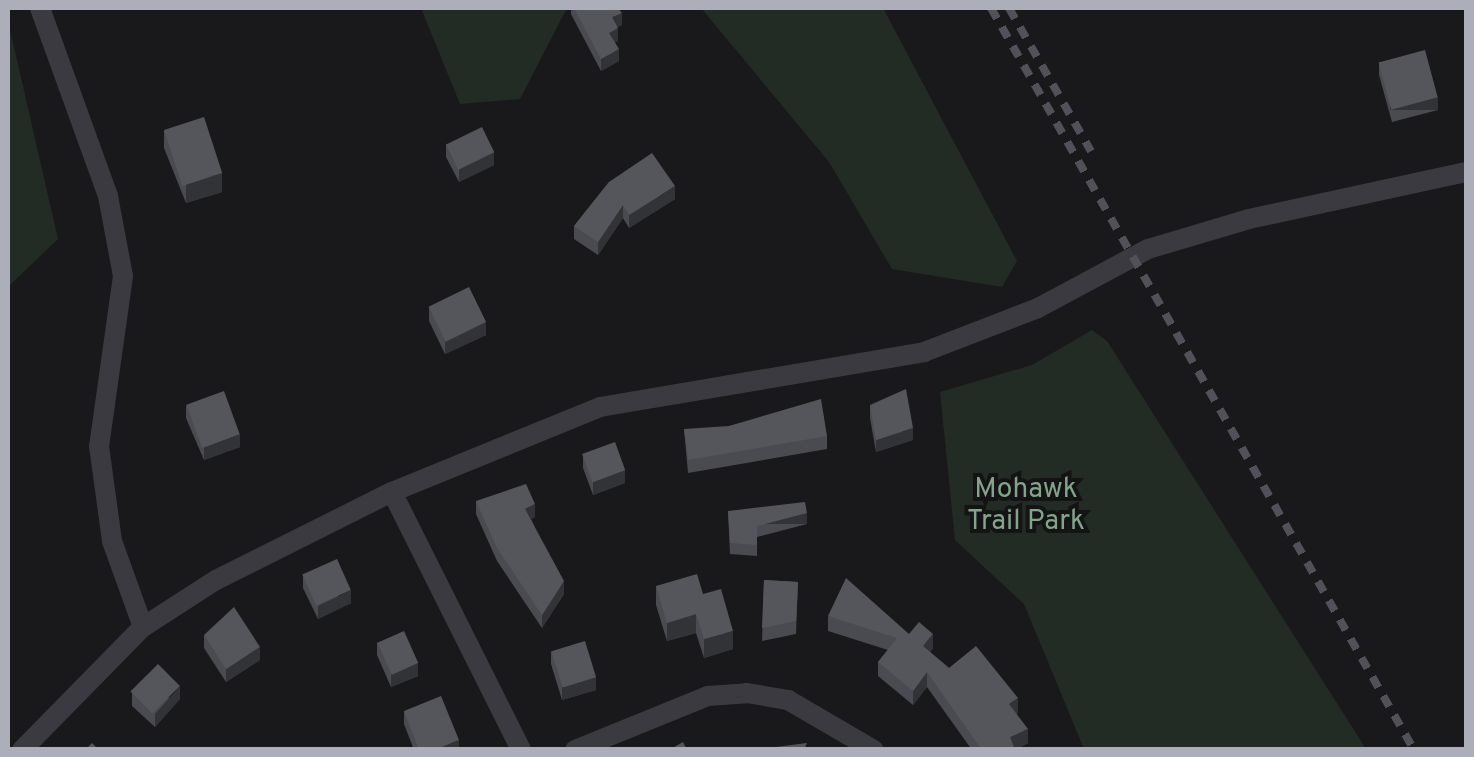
<!DOCTYPE html>
<html>
<head>
<meta charset="utf-8">
<style>
	body { margin:0 }
	#map { position:relative; width:1474px; height:757px; overflow:hidden; background:#19191b; font-family:Overpass,sans-serif }
	div>[style] { position:absolute }
	.green>* { inset:0; background:#232b25 }
	.minor>* { height:20px; margin:-10px; padding:0 10px; transform-origin:10px; border-radius:10px; background:#3a3a40 }
	.rail>* { height:8px; margin-top:-4px; transform-origin:0; background:repeating-linear-gradient(90deg,#515259 0 12px,transparent 0 22px) }
	.wall>* { inset:0; background:#4a4b50 }
	.shaded-wall>* { inset:0; background:#323336; transform-origin:0 0 }
	.building>* { inset:0; background:#55565b; transform-origin:0 0 }
	span { translate:-50% -50%; white-space:nowrap; text-align:center; line-height:1.15; -webkit-text-stroke:8px #141416; paint-order:stroke }
	.park-label { font-size:28px; color:#84a489 }
	.frame { position:absolute; inset:0; border:10px solid #acafba; pointer-events:none }
</style>
</head>
<body>
<div id="map">
	<div class="green">
		<i style="clip-path:polygon(421px 8px,567px 8px,520px 99px,460px 104px)"></i>
		<i style="clip-path:polygon(701px 8px,883px 8px,1017px 261px,1002px 287px,892px 269px,829px 162px)"></i>
		<i style="clip-path:polygon(8px 21px,58px 239px,8px 287px)"></i>
		<i style="clip-path:polygon(1092px 330px,1107px 341px,1366px 749px,1084px 749px,1024px 604px,955px 540px,940px 392px,1032px 365px)"></i>
	</div>
	<div class="minor">
		<i style="left:40px;top:8px;width:200px;rotate:70.1deg"></i>
		<i style="left:108px;top:196px;width:81px;rotate:79.4deg"></i>
		<i style="left:123px;top:276px;width:172px;rotate:98deg"></i>
		<i style="left:99px;top:446px;width:96px;rotate:82.2deg"></i>
		<i style="left:112px;top:541px;width:91px;rotate:70.2deg"></i>
		<i style="left:392px;top:492px;width:288px;rotate:63.4deg"></i>
		<i style="left:22px;top:750px;width:173px;rotate:-45.5deg"></i>
		<i style="left:143px;top:627px;width:87px;rotate:-32.8deg"></i>
		<i style="left:216px;top:580px;width:197px;rotate:-26.6deg"></i>
		<i style="left:392px;top:492px;width:225px;rotate:-22.2deg"></i>
		<i style="left:600px;top:407px;width:329px;rotate:-9.6deg"></i>
		<i style="left:924px;top:352px;width:122px;rotate:-21.1deg"></i>
		<i style="left:1038px;top:308px;width:125px;rotate:-28.2deg"></i>
		<i style="left:1148px;top:249px;width:105px;rotate:-16.5deg"></i>
		<i style="left:1249px;top:219px;width:222px;rotate:-12.2deg"></i>
		<i style="left:575px;top:750px;width:144px;rotate:-22.1deg"></i>
		<i style="left:708px;top:696px;width:39px;rotate:-4deg"></i>
		<i style="left:747px;top:693px;width:42px;rotate:9.7deg"></i>
		<i style="left:788px;top:700px;width:99px;rotate:30.2deg"></i>
	</div>
	<div class="rail">
		<i style="left:991px;top:8px;width:854px;rotate:60.31deg"></i>
		<i style="left:1009px;top:8px;width:165px;rotate:60.2deg"></i>
	</div>
	<div class="wall">
		<i style="clip-path:polygon(571px 8px,618px 8px,622px 25px,617px 27px,618px 41px,615px 42px,619px 61px,601px 71px,571px 14px)"></i>
		<i style="clip-path:polygon(1379px 62px,1438px 110px,1392px 122px,1379px 75px)"></i>
		<i style="clip-path:polygon(164px 130px,222px 192px,186px 203px,164px 148px)"></i>
		<i style="clip-path:polygon(446px 144px,494px 165px,459px 182px,446px 157px)"></i>
		<i style="clip-path:polygon(609px 182px,675px 199px,629px 228px,623px 218px,598px 255px,574px 239px,574px 226px)"></i>
		<i style="clip-path:polygon(429px 308px,486px 335px,445px 354px,429px 321px)"></i>
		<i style="clip-path:polygon(186px 405px,240px 447px,204px 460px,186px 418px)"></i>
		<i style="clip-path:polygon(870px 405px,913px 440px,876px 452px,870px 418px)"></i>
		<i style="clip-path:polygon(684px 429px,827px 436px,827px 449px,688px 473px)"></i>
		<i style="clip-path:polygon(583px 455px,625px 483px,593px 495px,583px 468px)"></i>
		<i style="clip-path:polygon(476px 501px,535px 517px,531px 519px,564px 594px,542px 628px,497px 561px,476px 514px)"></i>
		<i style="clip-path:polygon(728px 511px,807px 524px,757px 537px,757px 556px,730px 554px)"></i>
		<i style="clip-path:polygon(303px 575px,351px 603px,318px 619px,303px 588px)"></i>
		<i style="clip-path:polygon(764px 580px,798px 582px,796px 634px,762px 641px)"></i>
		<i style="clip-path:polygon(656px 586px,703px 594px,733px 649px,704px 658px,696px 633px,667px 641px,656px 605px)"></i>
		<i style="clip-path:polygon(828px 616px,909px 634px,933px 648px,930px 652px,949px 668px,1018px 713px,1016px 714px,1028px 743px,1015px 750px,972px 750px,927px 687px,913px 705px,878px 676px,878px 662px,888px 650px,828px 631px)"></i>
		<i style="clip-path:polygon(204px 635px,260px 660px,226px 682px,204px 648px)"></i>
		<i style="clip-path:polygon(377px 642px,418px 676px,391px 687px,377px 655px)"></i>
		<i style="clip-path:polygon(551px 651px,596px 690px,562px 700px,551px 664px)"></i>
		<i style="clip-path:polygon(132px 693px,180px 699px,155px 727px,132px 706px)"></i>
		<i style="clip-path:polygon(404px 711px,459px 750px,414px 750px,404px 724px)"></i>
	</div>
	<div class="shaded-wall">
		<i style="clip-path:polygon(622px 13px,622px 25px,612px 30px,612px 17px)"></i>
		<i style="clip-path:polygon(618px 28px,618px 41px,609px 45px,609px 33px)"></i>
		<i style="clip-path:polygon(619px 49px,619px 61px,601px 71px,601px 59px)"></i>
		<i style="left:1438px;top:97px;width:13px;height:48px;rotate:90deg"></i>
		<i style="clip-path:polygon(494px 152px,494px 165px,459px 182px,459px 169px)"></i>
		<i style="clip-path:polygon(222px 173px,222px 192px,186px 203px,186px 184px)"></i>
		<i style="clip-path:polygon(675px 186px,675px 199px,629px 228px,629px 215px)"></i>
		<i style="clip-path:polygon(623px 205px,623px 218px,598px 255px,598px 242px)"></i>
		<i style="clip-path:polygon(486px 322px,486px 335px,445px 354px,445px 341px)"></i>
		<i style="clip-path:polygon(913px 428px,913px 440px,876px 452px,876px 440px)"></i>
		<i style="clip-path:polygon(240px 434px,240px 447px,204px 460px,204px 447px)"></i>
		<i style="clip-path:polygon(625px 470px,625px 483px,593px 495px,593px 482px)"></i>
		<i style="clip-path:polygon(535px 504px,535px 517px,525px 522px,525px 509px)"></i>
		<i style="left:807px;top:513px;width:11px;height:52px;rotate:90deg"></i>
		<i style="clip-path:polygon(564px 581px,564px 594px,542px 628px,542px 615px)"></i>
		<i style="clip-path:polygon(351px 590px,351px 603px,318px 619px,318px 606px)"></i>
		<i style="clip-path:polygon(696px 614px,696px 633px,667px 641px,667px 623px)"></i>
		<i style="clip-path:polygon(733px 631px,733px 649px,704px 658px,704px 639px)"></i>
		<i style="clip-path:polygon(933px 634px,933px 648px,923px 661px,923px 646px)"></i>
		<i style="clip-path:polygon(260px 647px,260px 660px,226px 682px,226px 669px)"></i>
		<i style="clip-path:polygon(418px 663px,418px 676px,391px 687px,391px 674px)"></i>
		<i style="clip-path:polygon(927px 672px,927px 687px,913px 705px,913px 691px)"></i>
		<i style="clip-path:polygon(596px 677px,596px 690px,562px 700px,562px 687px)"></i>
		<i style="clip-path:polygon(180px 686px,180px 699px,155px 727px,155px 714px)"></i>
		<i style="clip-path:polygon(1018px 698px,1018px 713px,1009px 719px,1009px 704px)"></i>
		<i style="clip-path:polygon(1028px 729px,1028px 743px,1014px 750px,1010px 737px)"></i>
		<i style="clip-path:polygon(459px 740px,459px 750px,434px 750px)"></i>
	</div>
	<div class="building">
		<i style="clip-path:polygon(574px 8px,618px 8px,622px 13px,612px 17px,618px 28px,609px 33px,619px 49px,601px 59px)"></i>
		<i style="left:1425px;top:50px;width:49px;height:48px;rotate:75deg"></i>
		<i style="left:204px;top:117px;width:59px;height:42px;rotate:72deg"></i>
		<i style="left:482px;top:127px;width:28px;height:40px;rotate:64deg"></i>
		<i style="clip-path:polygon(652px 153px,675px 186px,629px 215px,623px 205px,598px 242px,574px 226px,609px 182px)"></i>
		<i style="left:469px;top:287px;width:39px;height:45px;rotate:64deg"></i>
		<i style="clip-path:polygon(906px 389px,913px 428px,876px 440px,870px 405px)"></i>
		<i style="left:224px;top:391px;width:46px;height:40px;rotate:70deg"></i>
		<i style="clip-path:polygon(821px 399px,827px 436px,688px 460px,684px 429px,729px 426px)"></i>
		<i style="left:615px;top:442px;width:30px;height:35px;rotate:70deg"></i>
		<i style="clip-path:polygon(526px 484px,535px 504px,525px 509px,564px 581px,542px 615px,497px 548px,476px 501px)"></i>
		<i style="clip-path:polygon(805px 502px,807px 513px,757px 526px,757px 545px,730px 543px,728px 511px)"></i>
		<i style="left:337px;top:559px;width:34px;height:38px;rotate:66deg"></i>
		<i style="clip-path:polygon(697px 574px,703px 594px,721px 589px,733px 631px,704px 639px,696px 614px,667px 623px,656px 586px)"></i>
		<i style="clip-path:polygon(846px 578px,909px 634px,919px 622px,933px 634px,923px 646px,949px 668px,976px 646px,1018px 698px,1009px 704px,1028px 729px,1010px 737px,1015px 750px,982px 750px,927px 672px,913px 691px,878px 662px,897px 638px,828px 616px)"></i>
		<i style="clip-path:polygon(764px 580px,798px 582px,796px 621px,762px 628px)"></i>
		<i style="clip-path:polygon(234px 607px,260px 647px,226px 669px,204px 635px)"></i>
		<i style="left:404px;top:631px;width:35px;height:29px;rotate:66deg"></i>
		<i style="left:585px;top:641px;width:38px;height:35px;rotate:73deg"></i>
		<i style="left:158px;top:664px;width:31px;height:39px;rotate:45deg"></i>
		<i style="clip-path:polygon(441px 696px,459px 740px,434px 750px,419px 750px,404px 711px)"></i>
		<i style="clip-path:polygon(683px 742px,687px 750px,669px 750px)"></i>
		<i style="clip-path:polygon(92px 743px,99px 750px,85px 750px)"></i>
		<i style="clip-path:polygon(807px 743px,804px 750px,759px 750px,759px 749px)"></i>
	</div>
	<div class="park-label">
		<span style="left:1026px;top:506px">Mohawk<br>Trail Park</span>
	</div>
	<div class="frame"></div>
</div>
</body>
</html>
